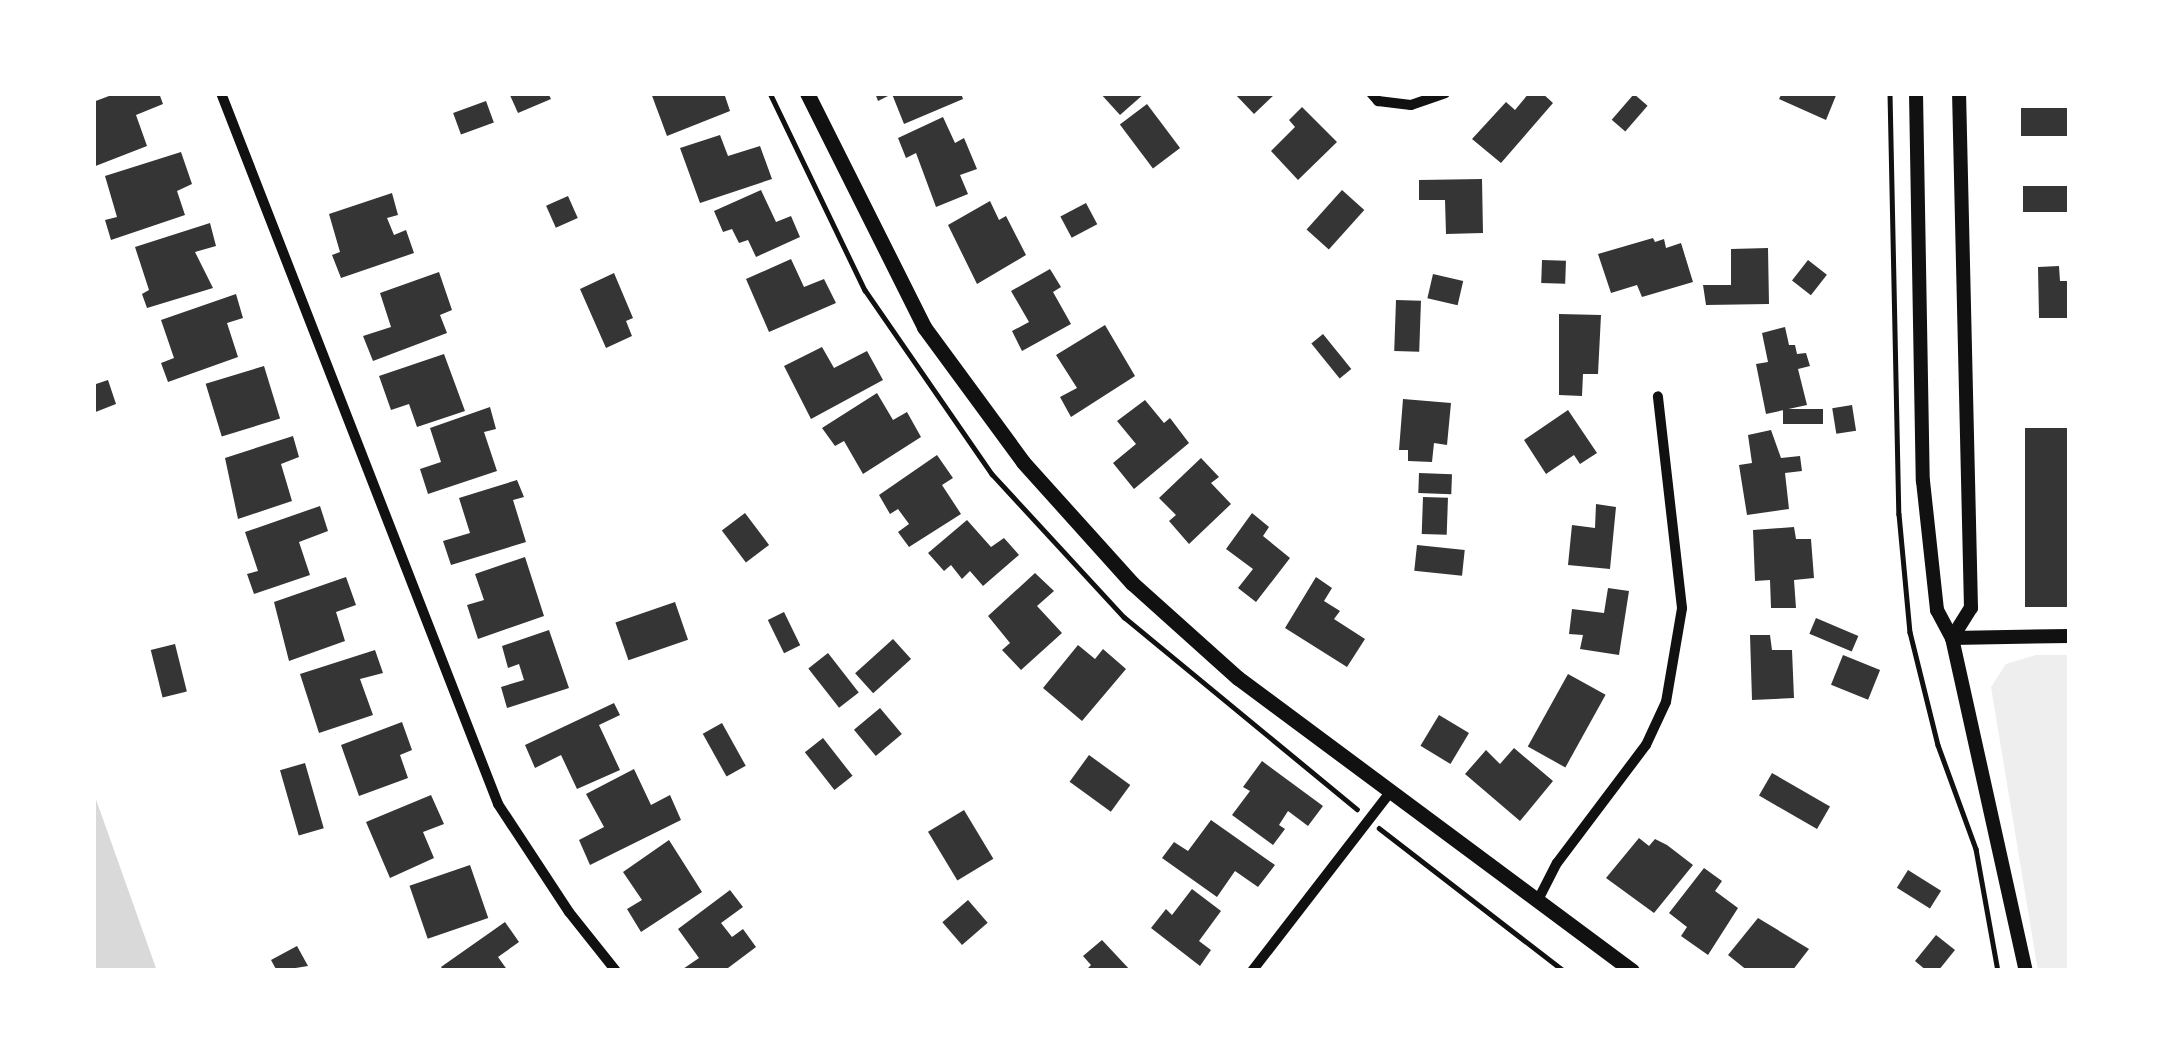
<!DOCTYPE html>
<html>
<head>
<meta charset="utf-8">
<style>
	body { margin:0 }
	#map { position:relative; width:2163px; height:1064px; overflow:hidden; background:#fff; font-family:Rubik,sans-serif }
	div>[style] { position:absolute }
	.green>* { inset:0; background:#eee }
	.water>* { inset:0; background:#d9d9d9 }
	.building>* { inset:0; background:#353535; transform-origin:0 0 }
	.path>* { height:4.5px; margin:-2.25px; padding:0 2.25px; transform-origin:2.25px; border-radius:2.25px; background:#111 }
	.minor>* { height:10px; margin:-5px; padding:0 5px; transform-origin:5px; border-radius:5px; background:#111 }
	.tertiary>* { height:14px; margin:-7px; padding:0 7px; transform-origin:7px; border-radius:7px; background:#111 }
	.secondary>* { height:15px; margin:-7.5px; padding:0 7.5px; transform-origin:7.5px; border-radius:7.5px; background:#111 }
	span { translate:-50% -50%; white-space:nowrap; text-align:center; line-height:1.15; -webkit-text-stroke:10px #fff; paint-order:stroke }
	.frame { position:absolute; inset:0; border:96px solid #fff; pointer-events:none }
</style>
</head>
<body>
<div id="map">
	<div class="green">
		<i style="clip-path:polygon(2036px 655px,2070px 655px,2070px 971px,2038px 971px,1991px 687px,2006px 664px)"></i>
	</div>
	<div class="water">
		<i style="clip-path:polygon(93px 791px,157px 971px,93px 971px)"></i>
	</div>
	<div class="building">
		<i style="clip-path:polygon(117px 93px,159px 93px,163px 104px,136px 115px,147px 146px,93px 167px,93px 102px)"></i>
		<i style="clip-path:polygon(509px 93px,548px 93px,551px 99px,518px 113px)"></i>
		<i style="clip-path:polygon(651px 93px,724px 93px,730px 111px,667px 136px)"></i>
		<i style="clip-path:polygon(875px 93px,961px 93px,963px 99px,904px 124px,892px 94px,878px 101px)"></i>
		<i style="clip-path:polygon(1100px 93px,1145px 93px,1120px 115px)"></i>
		<i style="clip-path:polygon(1234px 93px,1276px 93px,1254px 114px)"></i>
		<i style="clip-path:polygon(1529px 93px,1542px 93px,1553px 103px,1501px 163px,1472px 139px,1506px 102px,1515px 110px)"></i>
		<i style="clip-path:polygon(1782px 93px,1837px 93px,1826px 120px,1779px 99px)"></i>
		<i style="left:1634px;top:94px;width:18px;height:34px;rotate:41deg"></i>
		<i style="left:486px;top:101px;width:23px;height:35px;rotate:70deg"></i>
		<i style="left:1147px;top:104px;width:55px;height:34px;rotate:53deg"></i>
		<i style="clip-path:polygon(1302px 107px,1337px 142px,1298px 180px,1271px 151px,1295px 127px,1289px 120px)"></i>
		<i style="left:2070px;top:108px;width:28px;height:49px;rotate:90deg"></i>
		<i style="clip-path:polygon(943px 117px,955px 143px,964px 138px,977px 169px,960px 175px,968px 194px,936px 207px,916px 153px,906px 158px,898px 138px)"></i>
		<i style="clip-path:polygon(720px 135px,728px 156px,760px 146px,772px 179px,700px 203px,680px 148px)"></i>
		<i style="clip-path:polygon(181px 152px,192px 184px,177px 191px,185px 215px,111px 240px,105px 220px,117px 217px,105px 176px)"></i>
		<i style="clip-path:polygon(1482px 179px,1483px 233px,1446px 234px,1445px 200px,1419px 200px,1419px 180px)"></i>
		<i style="left:2070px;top:186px;width:26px;height:47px;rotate:90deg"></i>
		<i style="clip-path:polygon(761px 190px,776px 222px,791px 216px,800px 237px,756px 257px,748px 240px,739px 243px,732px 229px,723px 232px,714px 211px)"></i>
		<i style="left:1342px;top:190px;width:30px;height:53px;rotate:42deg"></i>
		<i style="clip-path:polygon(392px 193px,398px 215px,387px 218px,394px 235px,406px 230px,414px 253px,341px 278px,332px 255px,340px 252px,329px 214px)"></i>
		<i style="left:568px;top:196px;width:24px;height:24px;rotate:66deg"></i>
		<i style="clip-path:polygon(990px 201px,999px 220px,1006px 216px,1026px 255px,977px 284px,948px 225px)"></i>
		<i style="left:1086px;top:203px;width:24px;height:29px;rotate:62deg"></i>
		<i style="clip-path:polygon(210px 223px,216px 246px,195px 252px,213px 288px,147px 308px,142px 294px,149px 290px,135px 247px)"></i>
		<i style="clip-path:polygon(1653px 238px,1655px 242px,1664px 239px,1666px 248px,1681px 243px,1693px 282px,1642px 297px,1637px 285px,1611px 293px,1598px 254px)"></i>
		<i style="clip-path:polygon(1768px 248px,1769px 304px,1706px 305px,1703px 285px,1731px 285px,1731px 249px)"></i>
		<i style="clip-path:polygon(791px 259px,804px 287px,824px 279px,836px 303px,769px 332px,746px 279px)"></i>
		<i style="left:1542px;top:260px;width:24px;height:23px;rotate:2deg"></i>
		<i style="left:1808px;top:260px;width:24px;height:26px;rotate:38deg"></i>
		<i style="clip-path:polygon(2059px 266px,2060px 281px,2070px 281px,2070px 318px,2039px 318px,2038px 267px)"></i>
		<i style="clip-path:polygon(1050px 269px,1061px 287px,1053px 292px,1071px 324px,1022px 351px,1012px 331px,1029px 322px,1011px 291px)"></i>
		<i style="clip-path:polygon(439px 272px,452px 310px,440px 315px,447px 333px,373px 361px,363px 336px,391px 327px,380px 293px)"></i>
		<i style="clip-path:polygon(614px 273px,633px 318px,626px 321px,632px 336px,606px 348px,580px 289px)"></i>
		<i style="left:1433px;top:274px;width:31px;height:25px;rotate:13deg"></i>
		<i style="clip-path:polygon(236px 294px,243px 318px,227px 323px,238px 357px,168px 382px,161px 363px,174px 358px,161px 320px)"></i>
		<i style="left:1396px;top:300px;width:25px;height:51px;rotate:2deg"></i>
		<i style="clip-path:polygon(1559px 314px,1601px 315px,1598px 374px,1583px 374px,1582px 396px,1559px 395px)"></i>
		<i style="clip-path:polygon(1105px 325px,1135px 376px,1071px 417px,1060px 397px,1077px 388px,1056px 355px)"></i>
		<i style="clip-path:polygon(1785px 327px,1789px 345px,1795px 345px,1797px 354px,1806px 353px,1810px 366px,1798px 369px,1807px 405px,1766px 414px,1756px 364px,1768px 362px,1762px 333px)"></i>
		<i style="left:1323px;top:334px;width:45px;height:15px;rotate:51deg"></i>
		<i style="clip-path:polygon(822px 347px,834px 368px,867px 351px,883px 380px,811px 419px,784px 366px)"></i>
		<i style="clip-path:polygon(444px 354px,465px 411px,417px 427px,409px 404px,391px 410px,379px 376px)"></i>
		<i style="left:264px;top:366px;width:55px;height:61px;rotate:73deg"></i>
		<i style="clip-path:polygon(108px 380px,116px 404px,93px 413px,93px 385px)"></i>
		<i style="clip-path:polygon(877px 393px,893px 420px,907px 412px,921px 437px,863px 474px,844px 441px,835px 446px,822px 428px)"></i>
		<i style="clip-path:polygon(1403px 399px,1451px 403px,1447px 445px,1434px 443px,1432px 462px,1408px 461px,1408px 450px,1399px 450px)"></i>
		<i style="clip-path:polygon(1145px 400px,1164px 423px,1170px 418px,1189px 443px,1134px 489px,1113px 463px,1136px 444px,1117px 421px)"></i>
		<i style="left:1852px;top:405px;width:26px;height:20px;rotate:81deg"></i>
		<i style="clip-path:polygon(490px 407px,496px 429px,484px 432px,497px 471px,428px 494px,420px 469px,441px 462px,430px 428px)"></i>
		<i style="left:1823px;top:409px;width:15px;height:40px;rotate:90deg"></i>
		<i style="clip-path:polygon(1568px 410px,1597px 453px,1580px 464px,1574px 455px,1546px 474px,1524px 440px)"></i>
		<i style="left:2070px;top:428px;width:179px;height:45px;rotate:90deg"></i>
		<i style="clip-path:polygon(1771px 430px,1781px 458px,1800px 456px,1802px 471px,1785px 473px,1789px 509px,1747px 515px,1739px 465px,1752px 463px,1748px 435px)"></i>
		<i style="clip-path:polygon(293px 436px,299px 457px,281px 464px,292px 501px,238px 519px,225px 458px)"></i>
		<i style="clip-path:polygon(937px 455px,953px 478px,942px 485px,961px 514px,909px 547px,898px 532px,909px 524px,898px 509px,890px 514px,879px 495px)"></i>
		<i style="clip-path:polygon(1201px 458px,1219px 477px,1211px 483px,1231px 504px,1189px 544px,1169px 521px,1176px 515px,1159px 498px)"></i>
		<i style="left:1419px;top:473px;width:33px;height:20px;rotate:2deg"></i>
		<i style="clip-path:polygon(517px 480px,524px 497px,513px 500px,526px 542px,451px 565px,443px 541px,470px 533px,459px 498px)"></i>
		<i style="left:1423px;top:497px;width:25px;height:37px;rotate:2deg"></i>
		<i style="clip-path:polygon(1596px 504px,1616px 507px,1610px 569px,1568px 565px,1572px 525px,1595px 528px)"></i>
		<i style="clip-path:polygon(320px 506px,328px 531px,299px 542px,310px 575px,254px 594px,247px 574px,258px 571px,245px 532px)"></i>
		<i style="left:745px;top:513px;width:40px;height:29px;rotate:53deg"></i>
		<i style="clip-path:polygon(1252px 513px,1269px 527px,1263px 536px,1290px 558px,1256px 602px,1238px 588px,1253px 569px,1226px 549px)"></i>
		<i style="clip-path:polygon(967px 520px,991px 547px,1004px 538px,1019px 555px,983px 586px,970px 571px,962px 579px,951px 565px,944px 571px,928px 553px)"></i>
		<i style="clip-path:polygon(1794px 527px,1796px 539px,1811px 539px,1814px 578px,1794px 580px,1796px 608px,1771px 608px,1770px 580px,1755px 581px,1753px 530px)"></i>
		<i style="left:1417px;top:545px;width:48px;height:26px;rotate:6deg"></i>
		<i style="clip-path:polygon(525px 557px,544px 616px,478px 639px,467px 605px,484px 600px,475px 574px)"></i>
		<i style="clip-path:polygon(1035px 573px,1054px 591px,1037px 606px,1062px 633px,1021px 670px,1002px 650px,1010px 643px,988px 616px)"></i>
		<i style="clip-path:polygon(346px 577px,356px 605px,336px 612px,345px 641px,289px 661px,274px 602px)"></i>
		<i style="clip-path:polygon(1316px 577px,1332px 588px,1324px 601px,1340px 611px,1334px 619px,1365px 639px,1347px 667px,1285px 628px)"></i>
		<i style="clip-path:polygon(1608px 588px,1629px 591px,1619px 655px,1580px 649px,1583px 635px,1569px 634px,1572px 609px,1604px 613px)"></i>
		<i style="left:675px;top:602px;width:40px;height:63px;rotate:71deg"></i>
		<i style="left:784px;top:612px;width:37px;height:18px;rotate:64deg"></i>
		<i style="left:1816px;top:618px;width:46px;height:17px;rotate:23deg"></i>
		<i style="clip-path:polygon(549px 630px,569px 688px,507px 708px,501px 687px,524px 680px,519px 664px,508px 668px,502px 646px)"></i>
		<i style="clip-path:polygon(1750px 635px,1770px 635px,1772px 650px,1792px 650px,1794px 698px,1752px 700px)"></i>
		<i style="left:893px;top:639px;width:27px;height:51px;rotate:48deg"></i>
		<i style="left:175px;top:644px;width:49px;height:25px;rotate:76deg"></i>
		<i style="clip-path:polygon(1078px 645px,1095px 659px,1103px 649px,1126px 669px,1082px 721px,1043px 688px)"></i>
		<i style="clip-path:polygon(375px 650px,383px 673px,360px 679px,373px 715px,319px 733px,300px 674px)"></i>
		<i style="left:828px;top:653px;width:50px;height:25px;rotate:52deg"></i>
		<i style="left:1843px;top:655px;width:40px;height:32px;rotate:22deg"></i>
		<i style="left:1568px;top:674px;width:43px;height:83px;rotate:29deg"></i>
		<i style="clip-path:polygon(614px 703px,620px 715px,599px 725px,620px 770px,577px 789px,561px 755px,535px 768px,525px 745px)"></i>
		<i style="left:880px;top:708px;width:34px;height:34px;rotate:50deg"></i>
		<i style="left:1439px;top:715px;width:35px;height:36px;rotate:31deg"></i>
		<i style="clip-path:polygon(402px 722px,412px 750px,400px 755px,408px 778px,359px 796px,341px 745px)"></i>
		<i style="left:722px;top:723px;width:49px;height:22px;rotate:61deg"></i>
		<i style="left:823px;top:738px;width:48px;height:23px;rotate:52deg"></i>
		<i style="clip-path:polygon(1514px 748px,1553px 781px,1520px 821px,1465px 774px,1486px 750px,1500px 764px)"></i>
		<i style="left:1089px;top:755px;width:51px;height:33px;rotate:36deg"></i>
		<i style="clip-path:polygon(1262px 761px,1323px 806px,1308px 826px,1288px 811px,1279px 825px,1285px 829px,1273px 845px,1232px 815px,1250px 791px,1243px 787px)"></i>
		<i style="left:305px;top:763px;width:68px;height:26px;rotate:74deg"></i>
		<i style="clip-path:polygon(634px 769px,651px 805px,670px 795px,681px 820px,590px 865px,579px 840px,604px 827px,586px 794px)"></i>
		<i style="left:1772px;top:773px;width:67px;height:26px;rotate:30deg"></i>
		<i style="clip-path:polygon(431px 795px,444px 824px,423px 832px,434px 858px,390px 878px,366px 822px)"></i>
		<i style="left:964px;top:810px;width:57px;height:42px;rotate:59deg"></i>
		<i style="clip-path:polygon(1211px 820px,1275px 865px,1258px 887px,1235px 871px,1217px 897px,1162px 858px,1174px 842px,1188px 851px)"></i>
		<i style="clip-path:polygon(1639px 838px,1649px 846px,1655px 839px,1667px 845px,1693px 865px,1654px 913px,1606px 878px)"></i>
		<i style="clip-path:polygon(669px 840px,702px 892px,641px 932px,627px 909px,642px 900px,623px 872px)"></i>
		<i style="left:470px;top:865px;width:56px;height:64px;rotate:71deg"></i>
		<i style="clip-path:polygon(1704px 868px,1722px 881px,1715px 891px,1738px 908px,1708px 955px,1681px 936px,1687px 927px,1669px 913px)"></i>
		<i style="left:1908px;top:870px;width:39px;height:21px;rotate:32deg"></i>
		<i style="clip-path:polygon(1192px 889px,1221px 911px,1199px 941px,1211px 950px,1200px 966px,1151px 928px,1166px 909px,1172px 915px)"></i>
		<i style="clip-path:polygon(730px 890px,743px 907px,721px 923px,732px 937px,743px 929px,756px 947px,724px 971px,680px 971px,699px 958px,678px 929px)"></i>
		<i style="left:968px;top:900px;width:30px;height:34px;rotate:49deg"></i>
		<i style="clip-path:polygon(1758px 918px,1809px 949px,1792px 971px,1748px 971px,1728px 955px)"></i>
		<i style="clip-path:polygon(505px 922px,519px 942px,498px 957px,508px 971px,444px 971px,441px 967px)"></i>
		<i style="clip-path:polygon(1936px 935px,1955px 950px,1938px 971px,1927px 971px,1915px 961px)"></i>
		<i style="clip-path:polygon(1102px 940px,1131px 971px,1085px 971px,1091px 965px,1083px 956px)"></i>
		<i style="clip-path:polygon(297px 946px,308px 966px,277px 971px,271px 960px)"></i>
	</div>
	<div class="path">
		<i style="left:770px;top:93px;width:219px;rotate:64.3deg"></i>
		<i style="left:865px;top:290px;width:224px;rotate:55.4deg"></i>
		<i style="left:992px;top:474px;width:195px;rotate:47.3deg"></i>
		<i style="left:1124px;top:617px;width:302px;rotate:39.5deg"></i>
		<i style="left:1890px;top:93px;width:421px;rotate:88.8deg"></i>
		<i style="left:1899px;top:514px;width:119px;rotate:84.7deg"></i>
		<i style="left:1910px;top:632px;width:116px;rotate:76.1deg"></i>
		<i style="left:1938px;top:745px;width:111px;rotate:69.9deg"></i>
		<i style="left:1976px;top:849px;width:124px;rotate:79.8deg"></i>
		<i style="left:1379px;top:828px;width:234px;rotate:37.7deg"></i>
	</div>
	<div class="minor">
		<i style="left:221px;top:93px;width:763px;rotate:68.71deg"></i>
		<i style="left:498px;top:804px;width:129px;rotate:56.7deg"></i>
		<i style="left:569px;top:912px;width:75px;rotate:51.5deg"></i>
		<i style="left:1371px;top:93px;width:11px;rotate:49deg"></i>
		<i style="left:1378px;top:101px;width:33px;rotate:7deg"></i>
		<i style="left:1411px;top:105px;width:36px;rotate:-19deg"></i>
		<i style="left:1539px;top:898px;width:39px;rotate:-63deg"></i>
		<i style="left:1557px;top:863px;width:148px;rotate:-53deg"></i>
		<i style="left:1646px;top:745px;width:47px;rotate:-65.1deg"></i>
		<i style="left:1666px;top:702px;width:95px;rotate:-80.3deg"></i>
		<i style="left:1682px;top:608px;width:213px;rotate:-96.5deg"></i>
		<i style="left:1252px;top:971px;width:227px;rotate:-52.3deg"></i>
	</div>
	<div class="tertiary">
		<i style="left:1916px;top:93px;width:388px;rotate:89deg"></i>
		<i style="left:1923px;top:481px;width:130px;rotate:83.8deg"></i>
		<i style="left:1937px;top:610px;width:32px;rotate:62deg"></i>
		<i style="left:1952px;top:638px;width:341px;rotate:77.5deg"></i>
		<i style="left:1952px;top:638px;width:36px;rotate:-58deg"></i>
		<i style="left:1971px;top:608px;width:515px;rotate:-91.33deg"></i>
		<i style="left:1952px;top:638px;width:118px;rotate:-1deg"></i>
	</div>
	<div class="secondary">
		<i style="left:807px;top:93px;width:262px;rotate:63.4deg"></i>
		<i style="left:924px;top:327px;width:167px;rotate:53.7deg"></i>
		<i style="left:1023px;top:462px;width:163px;rotate:48deg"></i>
		<i style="left:1132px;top:583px;width:142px;rotate:41.9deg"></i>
		<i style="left:1238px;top:678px;width:491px;rotate:36.6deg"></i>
	</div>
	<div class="frame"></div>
</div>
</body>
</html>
